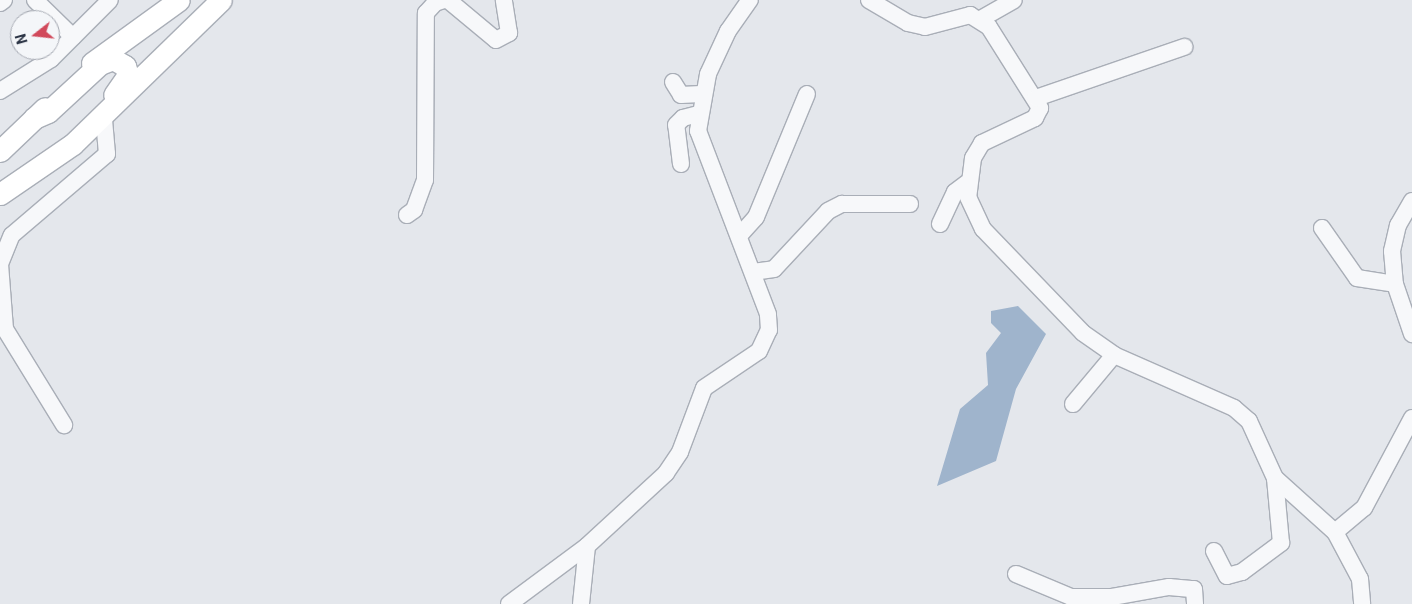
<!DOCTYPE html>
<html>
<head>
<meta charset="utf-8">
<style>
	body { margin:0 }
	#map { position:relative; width:1412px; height:604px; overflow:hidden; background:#e4e7ec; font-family:Roboto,sans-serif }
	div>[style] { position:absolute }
	.water>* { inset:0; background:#9fb4cc }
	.roads { filter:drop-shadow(1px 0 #a9aeb7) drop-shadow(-1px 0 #a9aeb7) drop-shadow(0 1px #a9aeb7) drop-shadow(0 -1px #a9aeb7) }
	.minor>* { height:16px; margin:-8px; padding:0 8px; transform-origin:8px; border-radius:8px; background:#f7f8fa }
	.major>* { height:21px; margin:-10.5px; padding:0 10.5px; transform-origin:10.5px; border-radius:10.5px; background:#fff }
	span { translate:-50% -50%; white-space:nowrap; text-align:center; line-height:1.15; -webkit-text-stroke:4px #f4f6f9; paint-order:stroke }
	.north { position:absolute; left:10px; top:10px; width:50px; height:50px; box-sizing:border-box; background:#f4f6f9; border:1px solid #a4a8b1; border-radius:50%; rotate:254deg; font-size:14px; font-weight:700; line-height:20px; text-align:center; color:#2b3445 }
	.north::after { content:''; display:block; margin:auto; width:18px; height:22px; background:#d1495b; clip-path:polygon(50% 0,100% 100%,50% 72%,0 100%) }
</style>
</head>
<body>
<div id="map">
	<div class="water">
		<i style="clip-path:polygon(1018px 306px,1046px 334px,1016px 389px,996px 461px,937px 486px,960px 409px,988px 385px,986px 353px,1001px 333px,991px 323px,991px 311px)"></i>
	</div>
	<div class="roads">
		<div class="minor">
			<i style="left:35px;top:0;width:53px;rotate:44.2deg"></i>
			<i style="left:448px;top:0;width:62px;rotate:39.8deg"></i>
			<i style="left:496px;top:40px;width:15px;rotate:-28deg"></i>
			<i style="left:509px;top:33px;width:33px;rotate:-99deg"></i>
			<i style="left:869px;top:0;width:45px;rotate:30.5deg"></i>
			<i style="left:908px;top:23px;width:17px;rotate:13deg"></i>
			<i style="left:925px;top:27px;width:47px;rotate:-14.9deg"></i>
			<i style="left:970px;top:15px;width:22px;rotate:32deg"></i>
			<i style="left:989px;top:27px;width:96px;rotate:57.8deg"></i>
			<i style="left:1040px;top:108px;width:11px;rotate:117deg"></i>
			<i style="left:1035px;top:118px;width:59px;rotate:154.7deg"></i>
			<i style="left:982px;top:143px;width:17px;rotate:121deg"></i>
			<i style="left:973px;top:158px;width:39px;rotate:97deg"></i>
			<i style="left:968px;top:197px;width:35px;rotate:65deg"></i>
			<i style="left:983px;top:229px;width:144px;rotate:46.1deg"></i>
			<i style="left:1083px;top:333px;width:38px;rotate:35deg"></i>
			<i style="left:1114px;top:355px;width:131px;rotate:23.8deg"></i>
			<i style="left:1234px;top:408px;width:20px;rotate:41deg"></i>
			<i style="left:1249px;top:421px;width:63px;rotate:65.5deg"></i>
			<i style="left:1275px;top:478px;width:81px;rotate:42deg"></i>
			<i style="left:1335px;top:532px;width:53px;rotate:62deg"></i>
			<i style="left:1360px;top:579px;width:25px;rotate:85deg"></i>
			<i style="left:0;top:3px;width:5px;rotate:-37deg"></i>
			<i style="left:979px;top:20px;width:40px;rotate:-29.7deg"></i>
			<i style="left:673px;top:82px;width:15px;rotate:58deg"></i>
			<i style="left:681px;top:95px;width:20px;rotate:-3deg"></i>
			<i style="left:0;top:91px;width:60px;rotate:-32.1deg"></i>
			<i style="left:51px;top:59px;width:83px;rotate:-45deg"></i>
			<i style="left:1036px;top:98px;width:157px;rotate:-19deg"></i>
			<i style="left:681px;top:164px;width:39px;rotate:-97deg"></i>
			<i style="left:676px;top:125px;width:10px;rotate:-45deg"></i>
			<i style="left:683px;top:118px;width:16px;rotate:-15deg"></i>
			<i style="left:1412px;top:201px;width:28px;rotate:120deg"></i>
			<i style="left:1398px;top:225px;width:27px;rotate:103deg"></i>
			<i style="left:1392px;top:251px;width:33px;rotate:85deg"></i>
			<i style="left:1395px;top:284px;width:53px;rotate:71.2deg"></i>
			<i style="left:407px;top:215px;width:9px;rotate:-36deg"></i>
			<i style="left:414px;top:210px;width:32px;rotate:-70deg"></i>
			<i style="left:425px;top:180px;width:167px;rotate:-89.7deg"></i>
			<i style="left:426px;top:13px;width:13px;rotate:-48deg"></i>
			<i style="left:435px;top:3px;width:9px;rotate:-18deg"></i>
			<i style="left:940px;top:224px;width:35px;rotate:-65deg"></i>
			<i style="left:955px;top:192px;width:15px;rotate:-37deg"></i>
			<i style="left:1322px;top:228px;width:61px;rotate:55deg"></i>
			<i style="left:1357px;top:278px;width:38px;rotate:9deg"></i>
			<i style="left:739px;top:236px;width:25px;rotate:-48deg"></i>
			<i style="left:756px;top:217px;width:133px;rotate:-67.5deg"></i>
			<i style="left:0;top:264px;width:31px;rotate:-68deg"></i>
			<i style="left:12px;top:235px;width:125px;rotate:-40.5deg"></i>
			<i style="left:107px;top:154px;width:38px;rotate:-95deg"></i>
			<i style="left:0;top:264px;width:65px;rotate:85.6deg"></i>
			<i style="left:5px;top:329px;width:113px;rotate:58.4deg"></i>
			<i style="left:753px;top:272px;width:21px;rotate:-8deg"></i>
			<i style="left:774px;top:269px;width:79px;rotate:-47deg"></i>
			<i style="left:828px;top:211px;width:16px;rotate:-27deg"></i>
			<i style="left:842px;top:204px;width:68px"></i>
			<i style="left:1073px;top:404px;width:64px;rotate:-50.1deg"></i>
			<i style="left:1335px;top:532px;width:38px;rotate:-40deg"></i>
			<i style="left:1364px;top:508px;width:102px;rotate:-61.9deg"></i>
			<i style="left:1214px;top:551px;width:28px;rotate:63deg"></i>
			<i style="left:1227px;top:576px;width:16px;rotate:-15deg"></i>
			<i style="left:1242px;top:572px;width:49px;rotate:-36.6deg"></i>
			<i style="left:1281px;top:543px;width:65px;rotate:-95.3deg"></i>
			<i style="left:1016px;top:574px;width:60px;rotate:22.7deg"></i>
			<i style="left:1071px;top:597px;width:41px"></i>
			<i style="left:1112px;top:597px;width:58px;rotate:-10deg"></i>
			<i style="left:1169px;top:587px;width:25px;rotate:5deg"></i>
			<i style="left:1194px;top:589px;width:15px;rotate:86deg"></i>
			<i style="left:509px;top:604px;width:97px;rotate:-36.6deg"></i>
			<i style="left:587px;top:546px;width:108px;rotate:-42.7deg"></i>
			<i style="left:666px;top:473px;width:25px;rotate:-56deg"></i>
			<i style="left:680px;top:452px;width:68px;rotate:-69.4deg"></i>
			<i style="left:704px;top:388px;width:66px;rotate:-33.9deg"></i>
			<i style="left:759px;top:351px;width:23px;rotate:-65deg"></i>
			<i style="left:769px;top:330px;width:16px;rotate:-94deg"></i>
			<i style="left:768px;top:314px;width:196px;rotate:-110.9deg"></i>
			<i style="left:698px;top:131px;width:58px;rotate:-80deg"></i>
			<i style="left:708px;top:74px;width:47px;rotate:-65.1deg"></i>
			<i style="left:728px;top:31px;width:38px;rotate:-55deg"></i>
			<i style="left:581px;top:604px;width:58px;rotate:-84.1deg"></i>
		</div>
		<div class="major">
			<i style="left:92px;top:63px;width:107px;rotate:-35.9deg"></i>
			<i style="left:34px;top:118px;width:15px;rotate:-23deg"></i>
			<i style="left:48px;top:112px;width:71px;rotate:-42.7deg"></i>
			<i style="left:100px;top:64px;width:14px;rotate:-21deg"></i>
			<i style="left:113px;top:59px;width:14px;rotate:30deg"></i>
			<i style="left:125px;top:66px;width:9px;rotate:72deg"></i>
			<i style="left:128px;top:75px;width:24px;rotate:125deg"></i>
			<i style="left:0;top:151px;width:62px;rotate:-43.7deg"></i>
			<i style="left:0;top:194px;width:88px;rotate:-34.4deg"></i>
			<i style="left:73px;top:144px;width:206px;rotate:-44.2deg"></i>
		</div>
	</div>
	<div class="north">N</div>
</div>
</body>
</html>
